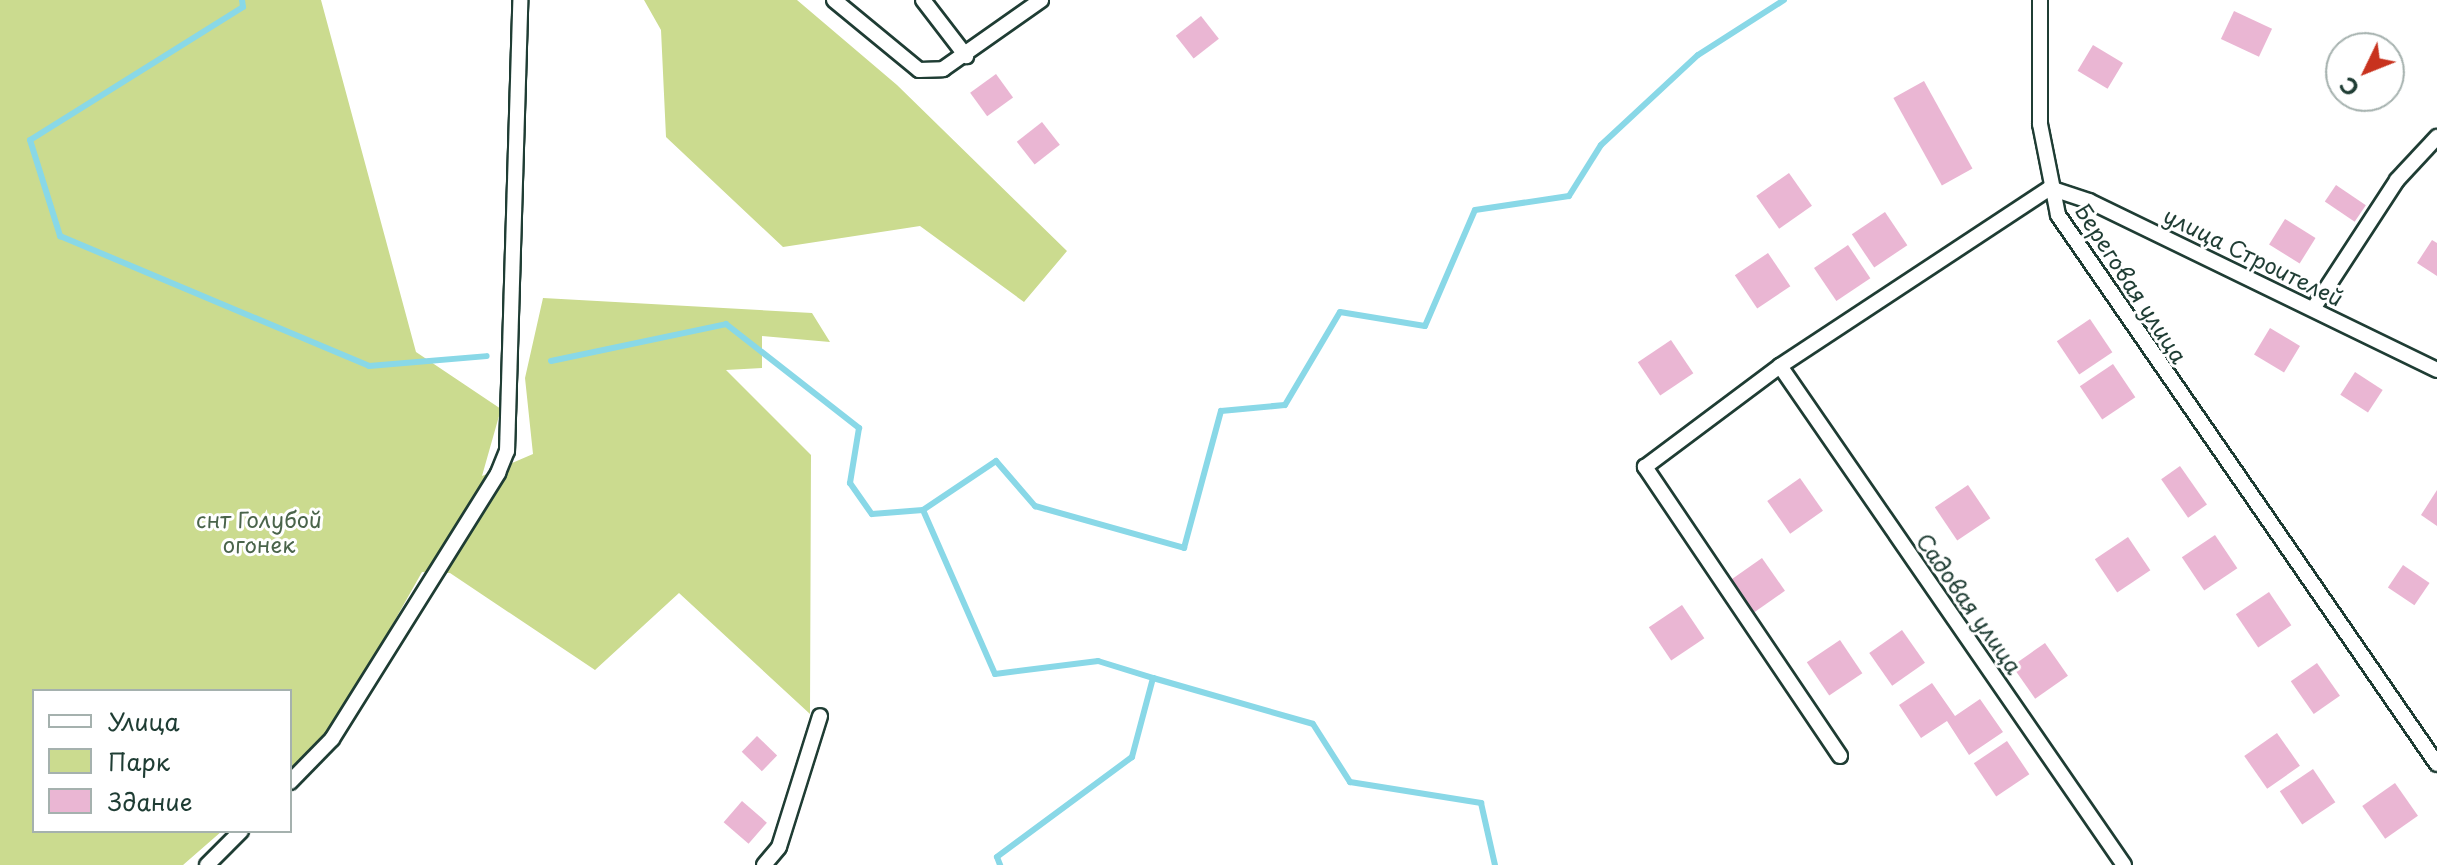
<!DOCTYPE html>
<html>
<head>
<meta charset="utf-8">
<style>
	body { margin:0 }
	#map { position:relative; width:2437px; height:865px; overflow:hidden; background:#fff; font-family:"Playpen Sans",sans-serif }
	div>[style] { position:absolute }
	.green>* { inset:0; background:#cbdb8f }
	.stream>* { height:6px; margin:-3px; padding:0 3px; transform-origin:3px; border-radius:3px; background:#89d8e7 }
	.building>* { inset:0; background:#eab6d3; transform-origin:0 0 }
	.roads { filter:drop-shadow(2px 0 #1f3d34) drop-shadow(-2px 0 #1f3d34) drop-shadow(0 2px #1f3d34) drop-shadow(0 -2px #1f3d34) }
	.minor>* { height:14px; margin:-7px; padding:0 7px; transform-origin:7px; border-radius:7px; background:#fff }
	span { translate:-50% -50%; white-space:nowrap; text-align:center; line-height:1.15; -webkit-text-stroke:6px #fff; paint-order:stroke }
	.street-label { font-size:22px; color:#1f3d34 }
	.park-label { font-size:22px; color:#4a644b }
	.legend { position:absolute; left:32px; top:689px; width:260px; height:144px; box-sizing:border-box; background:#fff; border:2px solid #a5b1ae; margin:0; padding:10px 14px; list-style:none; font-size:24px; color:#1f3d34 }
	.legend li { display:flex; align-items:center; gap:16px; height:40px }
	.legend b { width:40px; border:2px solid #a5b1ae }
	.north { position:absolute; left:2325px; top:32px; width:80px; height:80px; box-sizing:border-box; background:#fff; border:2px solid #a5b1ae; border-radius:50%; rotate:227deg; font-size:22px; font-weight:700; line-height:32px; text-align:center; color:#1f3d34 }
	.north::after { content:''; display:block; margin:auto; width:28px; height:36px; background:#c8321e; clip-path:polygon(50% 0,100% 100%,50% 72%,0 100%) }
</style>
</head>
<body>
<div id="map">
	<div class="green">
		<i style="clip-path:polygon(0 0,321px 0,416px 352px,501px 409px,482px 476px,533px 454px,525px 378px,543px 298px,812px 313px,830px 342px,762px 336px,762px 368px,726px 370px,811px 455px,810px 714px,679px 593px,595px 670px,450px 573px,422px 572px,328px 739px,290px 772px,290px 691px,34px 691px,34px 831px,222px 831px,183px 865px,0 865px)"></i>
		<i style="clip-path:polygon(644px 0,797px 0,897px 85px,1067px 251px,1024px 302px,920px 226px,783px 247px,666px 137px,661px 30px)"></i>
	</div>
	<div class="stream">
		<i style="left:242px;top:0;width:7px;rotate:82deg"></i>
		<i style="left:243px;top:7px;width:251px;rotate:148deg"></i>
		<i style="left:30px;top:140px;width:101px;rotate:72.6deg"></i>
		<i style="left:60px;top:236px;width:335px;rotate:22.8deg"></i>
		<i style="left:369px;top:366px;width:118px;rotate:-4.8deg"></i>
		<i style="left:551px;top:361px;width:179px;rotate:-11.9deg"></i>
		<i style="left:726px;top:324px;width:169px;rotate:38deg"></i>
		<i style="left:859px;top:428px;width:56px;rotate:99.3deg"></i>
		<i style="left:850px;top:483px;width:38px;rotate:55deg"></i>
		<i style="left:872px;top:514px;width:51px;rotate:-4.5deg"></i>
		<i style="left:923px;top:510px;width:179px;rotate:66.3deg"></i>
		<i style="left:995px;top:674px;width:104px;rotate:-7.2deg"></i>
		<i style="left:1098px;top:661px;width:58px;rotate:17.2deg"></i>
		<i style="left:1153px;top:678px;width:82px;rotate:104.9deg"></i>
		<i style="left:1132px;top:757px;width:168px;rotate:143.5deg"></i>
		<i style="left:997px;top:857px;width:9px;rotate:69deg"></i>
		<i style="left:923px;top:510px;width:88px;rotate:-33.9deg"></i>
		<i style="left:996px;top:461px;width:60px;rotate:49.1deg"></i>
		<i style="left:1035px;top:506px;width:155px;rotate:15.7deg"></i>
		<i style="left:1184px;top:548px;width:142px;rotate:-74.9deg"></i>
		<i style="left:1221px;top:411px;width:64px;rotate:-5.4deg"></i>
		<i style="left:1285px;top:405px;width:108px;rotate:-59.4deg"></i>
		<i style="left:1340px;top:312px;width:86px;rotate:9.4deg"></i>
		<i style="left:1425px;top:326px;width:126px;rotate:-66.7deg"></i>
		<i style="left:1475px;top:210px;width:95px;rotate:-8.5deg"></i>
		<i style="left:1569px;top:196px;width:60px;rotate:-57.9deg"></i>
		<i style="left:1601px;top:145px;width:132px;rotate:-42.9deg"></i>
		<i style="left:1698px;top:55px;width:102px;rotate:-32.6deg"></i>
		<i style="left:1153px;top:678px;width:166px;rotate:16deg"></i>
		<i style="left:1313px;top:724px;width:69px;rotate:57.5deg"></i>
		<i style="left:1350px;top:782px;width:133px;rotate:9.1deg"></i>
		<i style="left:1481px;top:803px;width:64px;rotate:77.3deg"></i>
	</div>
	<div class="building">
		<i style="left:2234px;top:11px;width:42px;height:31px;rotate:25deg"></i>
		<i style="left:1201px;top:16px;width:29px;height:32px;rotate:52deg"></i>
		<i style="left:2093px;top:45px;width:35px;height:30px;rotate:31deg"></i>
		<i style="left:996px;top:74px;width:29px;height:32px;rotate:54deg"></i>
		<i style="left:1924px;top:81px;width:100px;height:35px;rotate:61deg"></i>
		<i style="left:1042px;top:122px;width:29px;height:32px;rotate:52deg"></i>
		<i style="left:1789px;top:173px;width:40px;height:40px;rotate:55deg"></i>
		<i style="left:2336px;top:185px;width:36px;height:20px;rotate:34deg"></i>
		<i style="left:1885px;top:212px;width:40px;height:40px;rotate:56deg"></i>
		<i style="left:2285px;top:219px;width:36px;height:30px;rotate:32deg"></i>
		<i style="clip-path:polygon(2432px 240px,2437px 243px,2437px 276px,2417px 263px)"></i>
		<i style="left:1848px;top:245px;width:40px;height:41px;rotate:56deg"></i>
		<i style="left:1768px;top:253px;width:40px;height:40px;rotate:56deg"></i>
		<i style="left:2090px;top:319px;width:40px;height:40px;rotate:56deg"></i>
		<i style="left:2270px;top:328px;width:35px;height:31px;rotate:31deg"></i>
		<i style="left:1671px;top:340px;width:40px;height:40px;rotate:56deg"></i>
		<i style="left:2113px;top:364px;width:40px;height:40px;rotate:56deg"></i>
		<i style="left:2355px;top:372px;width:33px;height:27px;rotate:33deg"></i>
		<i style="left:2180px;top:466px;width:47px;height:23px;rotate:55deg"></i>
		<i style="left:1800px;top:478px;width:40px;height:40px;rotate:55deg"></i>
		<i style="left:1968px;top:485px;width:40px;height:40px;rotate:56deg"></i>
		<i style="clip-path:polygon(2437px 490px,2437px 526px,2421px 515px)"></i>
		<i style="left:2215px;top:535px;width:40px;height:40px;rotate:56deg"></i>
		<i style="left:2128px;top:537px;width:40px;height:40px;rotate:56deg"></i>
		<i style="left:1762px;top:558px;width:40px;height:40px;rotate:55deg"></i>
		<i style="left:2403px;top:565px;width:32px;height:27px;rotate:34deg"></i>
		<i style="left:2269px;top:592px;width:40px;height:40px;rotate:56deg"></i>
		<i style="left:1682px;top:605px;width:40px;height:40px;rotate:56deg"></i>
		<i style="left:1902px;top:630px;width:40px;height:40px;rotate:55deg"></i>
		<i style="left:1840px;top:640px;width:40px;height:40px;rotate:56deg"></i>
		<i style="left:2045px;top:643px;width:40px;height:40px;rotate:55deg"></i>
		<i style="left:2317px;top:663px;width:40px;height:32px;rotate:55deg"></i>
		<i style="clip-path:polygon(1932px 683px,1955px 716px,1980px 699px,2003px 732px,1969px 755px,1947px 721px,1921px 738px,1899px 705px)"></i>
		<i style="left:2277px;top:733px;width:40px;height:40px;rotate:55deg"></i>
		<i style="left:757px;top:736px;width:28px;height:22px;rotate:44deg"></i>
		<i style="left:2007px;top:741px;width:40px;height:40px;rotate:56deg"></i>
		<i style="left:2313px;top:769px;width:40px;height:40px;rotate:56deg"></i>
		<i style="left:2395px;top:783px;width:40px;height:40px;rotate:55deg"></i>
		<i style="left:742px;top:801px;width:33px;height:28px;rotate:41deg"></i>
	</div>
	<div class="roads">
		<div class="minor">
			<i style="left:834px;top:0;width:110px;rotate:39.5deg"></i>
			<i style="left:919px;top:70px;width:24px;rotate:-2deg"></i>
			<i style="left:943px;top:69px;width:120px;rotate:-35.1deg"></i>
			<i style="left:923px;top:0;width:71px;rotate:52.5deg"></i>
			<i style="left:2040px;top:0;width:124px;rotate:90deg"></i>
			<i style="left:2040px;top:124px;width:93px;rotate:78.8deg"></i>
			<i style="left:2058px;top:215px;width:667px;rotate:55.38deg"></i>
			<i style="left:2050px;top:188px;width:41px;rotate:18.4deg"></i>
			<i style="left:2089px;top:201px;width:387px;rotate:25.9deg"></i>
			<i style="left:2313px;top:309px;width:154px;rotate:-56.9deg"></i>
			<i style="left:2397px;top:180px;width:59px;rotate:-47.1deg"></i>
			<i style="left:1780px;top:366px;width:606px;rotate:55.42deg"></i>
			<i style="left:1840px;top:756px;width:349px;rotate:-124deg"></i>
			<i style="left:1645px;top:467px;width:169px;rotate:-36.8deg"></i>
			<i style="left:1780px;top:366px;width:323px;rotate:-33.4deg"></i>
			<i style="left:290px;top:782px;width:60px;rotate:-45.7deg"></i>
			<i style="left:332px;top:739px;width:314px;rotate:-58deg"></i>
			<i style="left:498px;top:473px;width:24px;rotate:-68deg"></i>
			<i style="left:507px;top:451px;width:451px;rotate:-88.3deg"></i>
			<i style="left:207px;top:865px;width:48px;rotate:-45deg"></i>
			<i style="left:764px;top:865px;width:23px;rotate:-50deg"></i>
			<i style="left:779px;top:847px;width:137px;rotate:-72.6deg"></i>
		</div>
	</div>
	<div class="street-label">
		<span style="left:2254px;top:256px;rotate:26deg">улица Строителей</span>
		<span style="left:2132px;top:283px;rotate:57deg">Береговая улица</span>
		<span style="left:1970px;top:603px;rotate:55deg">Садовая улица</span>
	</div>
	<div class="park-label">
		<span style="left:259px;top:531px">снт Голубой<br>огонек</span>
	</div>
	<ul class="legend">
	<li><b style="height:10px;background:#fff"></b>Улица</li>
	<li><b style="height:22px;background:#cbdb8f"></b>Парк</li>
	<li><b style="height:22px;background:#eab6d3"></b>Здание</li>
	</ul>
	<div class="north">С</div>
</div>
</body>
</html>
